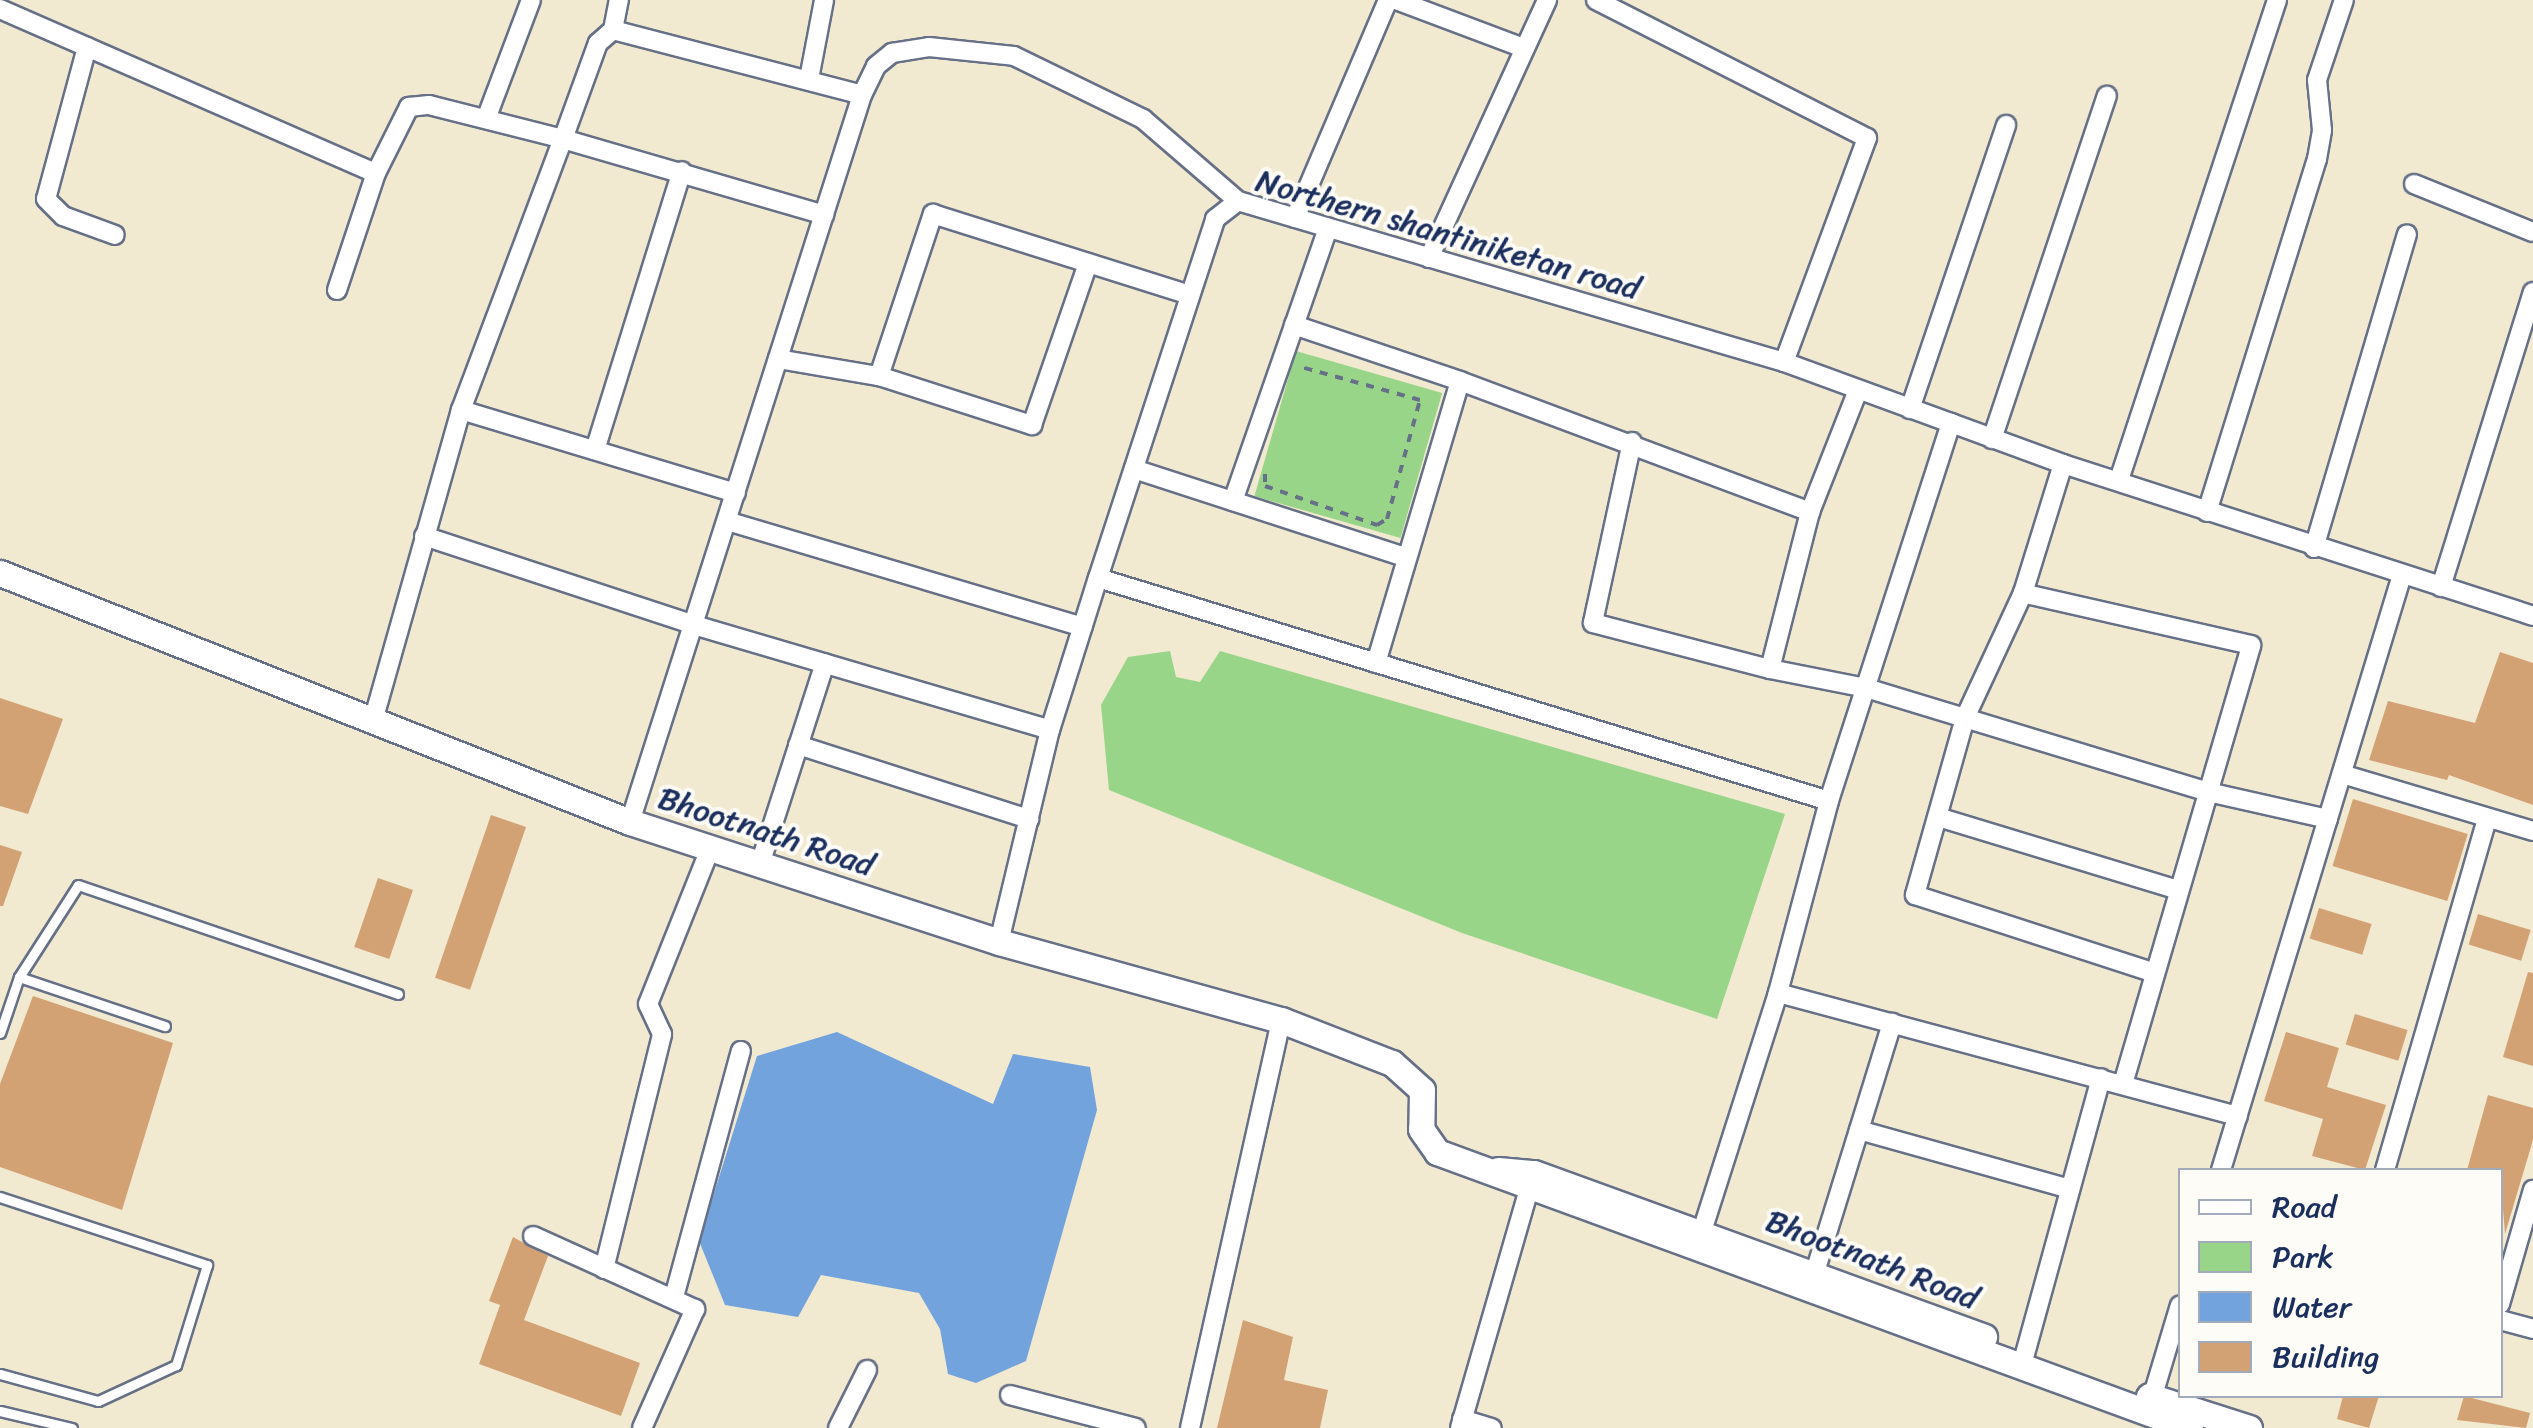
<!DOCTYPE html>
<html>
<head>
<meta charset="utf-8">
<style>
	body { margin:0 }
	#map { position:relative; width:2533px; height:1428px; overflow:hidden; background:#f1e9d0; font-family:Sriracha,sans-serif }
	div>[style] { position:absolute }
	.green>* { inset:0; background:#99d589; transform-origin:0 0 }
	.water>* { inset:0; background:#72a3dd }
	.building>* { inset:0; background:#d3a274; transform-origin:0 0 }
	.path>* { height:4px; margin-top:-2px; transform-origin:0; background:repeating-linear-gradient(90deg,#667086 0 8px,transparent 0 16px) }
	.roads { filter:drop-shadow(2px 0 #667086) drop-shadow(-2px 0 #667086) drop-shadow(0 2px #667086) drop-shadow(0 -2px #667086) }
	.lane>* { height:9px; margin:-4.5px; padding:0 4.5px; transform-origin:4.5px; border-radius:4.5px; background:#fff }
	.street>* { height:18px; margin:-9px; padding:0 9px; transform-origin:9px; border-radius:9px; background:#fff }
	.secondary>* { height:25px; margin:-12.5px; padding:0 12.5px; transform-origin:12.5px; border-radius:12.5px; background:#fff }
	span { translate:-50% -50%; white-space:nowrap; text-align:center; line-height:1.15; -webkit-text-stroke:8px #fdfcf7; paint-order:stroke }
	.street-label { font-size:32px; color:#1b2f5e }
	.legend { position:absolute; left:2178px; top:1168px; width:325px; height:230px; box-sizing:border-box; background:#fdfcf7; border:2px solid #a3aaba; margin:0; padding:12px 18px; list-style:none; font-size:30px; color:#1b2f5e }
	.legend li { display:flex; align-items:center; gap:20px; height:50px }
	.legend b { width:50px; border:2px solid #a3aaba }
</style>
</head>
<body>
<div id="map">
	<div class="green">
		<i style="left:1296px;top:351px;width:152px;height:151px;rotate:16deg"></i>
		<i style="clip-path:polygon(1170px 651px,1176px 677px,1200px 682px,1220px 651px,1785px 814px,1717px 1019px,1462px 933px,1109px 790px,1101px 705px,1128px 657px)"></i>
	</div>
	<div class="water">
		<i style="clip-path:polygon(837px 1032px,993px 1104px,1013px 1054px,1090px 1067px,1097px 1110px,1026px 1361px,976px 1383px,948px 1374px,940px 1329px,919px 1293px,821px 1275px,798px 1317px,725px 1305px,699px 1241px,757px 1056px)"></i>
	</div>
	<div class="building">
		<i style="clip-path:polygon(2500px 652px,2533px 663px,2533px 805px,2449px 775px,2447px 780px,2369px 760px,2388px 701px,2475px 723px)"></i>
		<i style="clip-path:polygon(0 698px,63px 719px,28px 814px,0 806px)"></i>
		<i style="left:2353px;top:799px;width:120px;height:70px;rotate:17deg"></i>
		<i style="left:491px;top:815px;width:37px;height:172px;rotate:19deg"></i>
		<i style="clip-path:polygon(0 845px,22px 852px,3px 906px,0 906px)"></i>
		<i style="left:378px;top:878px;width:37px;height:73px;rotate:19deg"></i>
		<i style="left:2319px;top:908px;width:55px;height:32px;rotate:17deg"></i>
		<i style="left:2478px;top:914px;width:55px;height:32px;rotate:17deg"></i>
		<i style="clip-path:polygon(2528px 972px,2533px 973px,2533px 1066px,2503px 1057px)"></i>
		<i style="clip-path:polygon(33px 996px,173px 1043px,122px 1210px,0 1167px,0 1084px)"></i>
		<i style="left:2355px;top:1014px;width:55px;height:32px;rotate:17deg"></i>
		<i style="clip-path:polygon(2286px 1032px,2339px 1048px,2327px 1087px,2386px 1105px,2365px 1170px,2312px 1156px,2323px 1119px,2264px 1101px)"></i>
		<i style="clip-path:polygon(2488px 1095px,2533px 1108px,2533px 1140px,2505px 1234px,2500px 1170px,2467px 1170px)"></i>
		<i style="clip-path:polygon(513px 1237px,548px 1256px,524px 1320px,640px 1363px,621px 1416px,479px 1364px,500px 1305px,489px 1301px)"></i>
		<i style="clip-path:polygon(1243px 1320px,1293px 1337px,1284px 1380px,1328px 1390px,1320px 1428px,1217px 1428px)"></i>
		<i style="clip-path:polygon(2343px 1396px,2379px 1396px,2369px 1428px,2337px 1419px)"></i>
		<i style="clip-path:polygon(2464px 1396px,2530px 1413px,2526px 1428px,2457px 1420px)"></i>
	</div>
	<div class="path">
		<i style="left:1265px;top:474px;width:12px;rotate:90deg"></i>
		<i style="left:1265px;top:486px;width:119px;rotate:19.2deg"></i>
		<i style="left:1377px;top:525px;width:12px;rotate:-31deg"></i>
		<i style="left:1387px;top:519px;width:123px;rotate:-74.5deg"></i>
		<i style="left:1420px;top:400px;width:123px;rotate:-164.5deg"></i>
	</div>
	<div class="roads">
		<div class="lane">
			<i style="left:19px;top:977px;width:154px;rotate:18.6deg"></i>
			<i style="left:0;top:1033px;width:59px;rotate:-71.3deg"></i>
			<i style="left:19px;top:977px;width:109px;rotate:-57.3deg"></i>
			<i style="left:78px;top:885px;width:338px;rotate:18.8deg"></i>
			<i style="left:0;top:1197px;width:218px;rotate:18.2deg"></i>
			<i style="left:207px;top:1265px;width:105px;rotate:107.2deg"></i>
			<i style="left:176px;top:1365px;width:86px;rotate:155.2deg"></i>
			<i style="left:98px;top:1401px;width:102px;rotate:-164.6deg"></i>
			<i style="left:0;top:1411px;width:74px;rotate:13.3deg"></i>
		</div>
		<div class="street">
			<i style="left:1396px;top:0;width:137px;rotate:20.6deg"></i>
			<i style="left:1596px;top:0;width:304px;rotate:27deg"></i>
			<i style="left:1867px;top:138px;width:239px;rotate:110.3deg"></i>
			<i style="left:0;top:9px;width:410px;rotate:23.6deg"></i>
			<i style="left:613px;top:30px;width:31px;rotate:-79deg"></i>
			<i style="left:87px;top:47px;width:157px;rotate:105.1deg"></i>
			<i style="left:46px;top:199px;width:24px;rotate:45deg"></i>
			<i style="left:63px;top:216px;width:55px;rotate:20.1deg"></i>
			<i style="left:809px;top:79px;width:80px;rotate:-79.2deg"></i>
			<i style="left:486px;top:119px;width:127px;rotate:-69.3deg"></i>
			<i style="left:2414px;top:184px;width:128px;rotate:22deg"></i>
			<i style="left:1295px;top:218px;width:237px;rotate:-66.9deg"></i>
			<i style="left:1429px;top:258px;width:284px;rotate:-65.4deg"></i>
			<i style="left:337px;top:290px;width:123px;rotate:-71.6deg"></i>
			<i style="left:376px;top:173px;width:74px;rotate:-63.4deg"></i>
			<i style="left:409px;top:107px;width:20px;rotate:-6deg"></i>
			<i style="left:429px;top:105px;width:138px;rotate:14.2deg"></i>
			<i style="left:563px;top:139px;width:102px;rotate:-70deg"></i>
			<i style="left:598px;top:43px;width:20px;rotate:-41deg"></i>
			<i style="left:613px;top:30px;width:257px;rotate:14.6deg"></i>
			<i style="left:1294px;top:325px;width:175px;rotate:18.6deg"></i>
			<i style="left:778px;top:359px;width:102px;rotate:9.6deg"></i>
			<i style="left:879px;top:376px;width:171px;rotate:-71.6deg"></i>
			<i style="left:933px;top:214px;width:269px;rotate:17.5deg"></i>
			<i style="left:879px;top:376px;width:161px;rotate:17.8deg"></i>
			<i style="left:1032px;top:425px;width:171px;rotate:-70.9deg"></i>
			<i style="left:1910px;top:409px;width:300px;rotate:-71.3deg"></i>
			<i style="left:461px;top:410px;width:290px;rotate:-69.4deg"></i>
			<i style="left:563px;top:139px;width:272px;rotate:16.2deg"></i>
			<i style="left:1951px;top:423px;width:119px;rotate:20.1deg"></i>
			<i style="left:1992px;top:439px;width:362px;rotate:-71.5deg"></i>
			<i style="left:1632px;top:442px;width:185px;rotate:102.2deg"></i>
			<i style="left:1593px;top:623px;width:183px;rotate:14.6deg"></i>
			<i style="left:595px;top:450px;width:292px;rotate:-72.7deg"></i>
			<i style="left:1134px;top:469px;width:285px;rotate:18deg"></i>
			<i style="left:2119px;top:480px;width:505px;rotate:-71.78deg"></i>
			<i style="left:1233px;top:501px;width:289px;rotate:-70.8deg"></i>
			<i style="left:1810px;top:512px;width:131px;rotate:-68.5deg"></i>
			<i style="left:2207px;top:512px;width:370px;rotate:-72.7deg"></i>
			<i style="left:2317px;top:159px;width:29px;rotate:-80deg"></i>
			<i style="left:2322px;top:130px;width:50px;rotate:-95.7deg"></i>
			<i style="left:2317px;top:80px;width:84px;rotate:-71.4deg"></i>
			<i style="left:727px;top:521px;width:371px;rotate:16.6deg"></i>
			<i style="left:424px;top:536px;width:284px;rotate:18.2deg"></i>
			<i style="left:694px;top:625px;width:371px;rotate:16.4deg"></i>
			<i style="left:2314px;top:548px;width:327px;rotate:-73.5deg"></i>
			<i style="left:1098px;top:578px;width:764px;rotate:16.96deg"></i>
			<i style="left:2441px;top:587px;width:309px;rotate:-72.7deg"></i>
			<i style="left:2023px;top:593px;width:138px;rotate:114.9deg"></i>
			<i style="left:1965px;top:718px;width:184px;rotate:105.8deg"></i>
			<i style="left:1915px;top:895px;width:252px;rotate:18deg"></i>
			<i style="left:1376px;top:663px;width:294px;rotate:-73.4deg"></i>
			<i style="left:1460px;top:381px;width:374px;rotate:20.5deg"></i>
			<i style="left:1810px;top:512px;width:162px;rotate:104.3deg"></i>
			<i style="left:1770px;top:669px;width:98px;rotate:11.2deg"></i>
			<i style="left:1866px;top:688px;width:357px;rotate:16.9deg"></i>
			<i style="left:2208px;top:792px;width:123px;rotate:12.7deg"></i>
			<i style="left:373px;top:721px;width:323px;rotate:-74.2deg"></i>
			<i style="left:461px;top:410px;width:287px;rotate:16.8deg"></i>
			<i style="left:798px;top:745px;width:243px;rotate:17.8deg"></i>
			<i style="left:2342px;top:774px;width:199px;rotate:16.6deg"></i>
			<i style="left:1938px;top:817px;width:252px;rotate:16.9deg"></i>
			<i style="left:630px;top:822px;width:763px;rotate:-72.3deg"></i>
			<i style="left:862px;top:95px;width:32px;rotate:-64deg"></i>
			<i style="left:876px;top:66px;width:21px;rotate:-39deg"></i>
			<i style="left:892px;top:53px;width:37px;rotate:-9deg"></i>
			<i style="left:929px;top:47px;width:85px;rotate:6deg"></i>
			<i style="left:1014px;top:56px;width:144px;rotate:26deg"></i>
			<i style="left:1143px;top:119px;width:125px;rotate:40.8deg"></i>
			<i style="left:760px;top:864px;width:211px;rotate:-72.1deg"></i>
			<i style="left:999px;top:942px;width:218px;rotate:-76.5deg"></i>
			<i style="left:1050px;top:730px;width:159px;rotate:-72.5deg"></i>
			<i style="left:1098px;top:578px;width:378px;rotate:-71.9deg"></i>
			<i style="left:1215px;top:219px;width:29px;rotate:-38deg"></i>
			<i style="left:1238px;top:201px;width:569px;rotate:16.43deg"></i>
			<i style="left:1784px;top:362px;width:178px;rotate:20.1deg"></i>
			<i style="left:1951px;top:423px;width:397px;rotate:107.9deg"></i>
			<i style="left:1829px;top:801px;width:199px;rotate:104.9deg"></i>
			<i style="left:1778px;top:993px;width:262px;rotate:107.7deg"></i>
			<i style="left:1778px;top:993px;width:476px;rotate:15deg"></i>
			<i style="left:2123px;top:1084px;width:457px;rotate:-73.7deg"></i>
			<i style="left:2251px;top:645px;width:234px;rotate:-167.2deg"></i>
			<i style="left:2023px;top:593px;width:135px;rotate:-72.8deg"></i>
			<i style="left:2063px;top:464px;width:494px;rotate:17.9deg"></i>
			<i style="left:1859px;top:1130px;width:219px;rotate:15.6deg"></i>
			<i style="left:2221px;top:1170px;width:622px;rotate:-73.08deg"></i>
			<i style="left:2385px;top:1170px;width:366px;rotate:-73.8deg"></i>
			<i style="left:533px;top:1236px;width:178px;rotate:24.3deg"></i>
			<i style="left:695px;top:1309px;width:130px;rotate:114deg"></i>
			<i style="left:604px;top:1269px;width:242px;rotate:-76.1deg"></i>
			<i style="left:662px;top:1034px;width:33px;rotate:-115deg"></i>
			<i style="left:648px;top:1004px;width:167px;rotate:-68.2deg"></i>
			<i style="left:1815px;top:1272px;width:261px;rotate:-72.8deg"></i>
			<i style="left:674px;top:1297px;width:255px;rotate:-74.8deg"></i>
			<i style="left:2500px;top:1304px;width:119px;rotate:-73.9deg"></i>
			<i style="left:2500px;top:1320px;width:34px;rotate:15deg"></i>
			<i style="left:2025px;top:1354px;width:286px;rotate:-74.6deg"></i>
			<i style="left:1010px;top:1395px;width:130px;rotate:14.7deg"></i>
			<i style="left:2150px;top:1405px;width:104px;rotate:-73.3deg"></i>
			<i style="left:1462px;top:1419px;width:31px;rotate:17deg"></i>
			<i style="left:838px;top:1428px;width:65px;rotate:-63.4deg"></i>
			<i style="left:1190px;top:1428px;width:418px;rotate:-77.4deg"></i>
			<i style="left:1460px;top:1428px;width:260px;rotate:-73.9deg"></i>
		</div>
		<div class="secondary">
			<i style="left:0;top:573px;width:677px;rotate:21.57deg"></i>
			<i style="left:630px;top:822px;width:388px;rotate:18deg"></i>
			<i style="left:999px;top:942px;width:293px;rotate:15.5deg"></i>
			<i style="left:1281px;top:1020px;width:119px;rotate:21.2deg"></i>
			<i style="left:1392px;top:1063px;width:40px;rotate:42deg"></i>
			<i style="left:1422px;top:1090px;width:39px;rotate:91deg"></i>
			<i style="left:1421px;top:1129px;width:28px;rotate:55deg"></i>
			<i style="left:1437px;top:1152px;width:802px;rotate:20.13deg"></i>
			<i style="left:1498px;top:1170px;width:36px;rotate:5deg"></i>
			<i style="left:1534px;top:1173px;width:479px;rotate:20deg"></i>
			<i style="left:2149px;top:1396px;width:105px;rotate:17.7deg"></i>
		</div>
	</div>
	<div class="street-label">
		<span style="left:1448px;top:235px;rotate:16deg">Northern shantiniketan road</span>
		<span style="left:766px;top:832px;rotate:18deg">Bhootnath Road</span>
		<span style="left:1872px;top:1260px;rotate:21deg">Bhootnath Road</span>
	</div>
	<ul class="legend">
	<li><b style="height:12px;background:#fff"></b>Road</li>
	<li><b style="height:28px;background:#99d589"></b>Park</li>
	<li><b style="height:28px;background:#72a3dd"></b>Water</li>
	<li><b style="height:28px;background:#d3a274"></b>Building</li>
	</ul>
</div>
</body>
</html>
